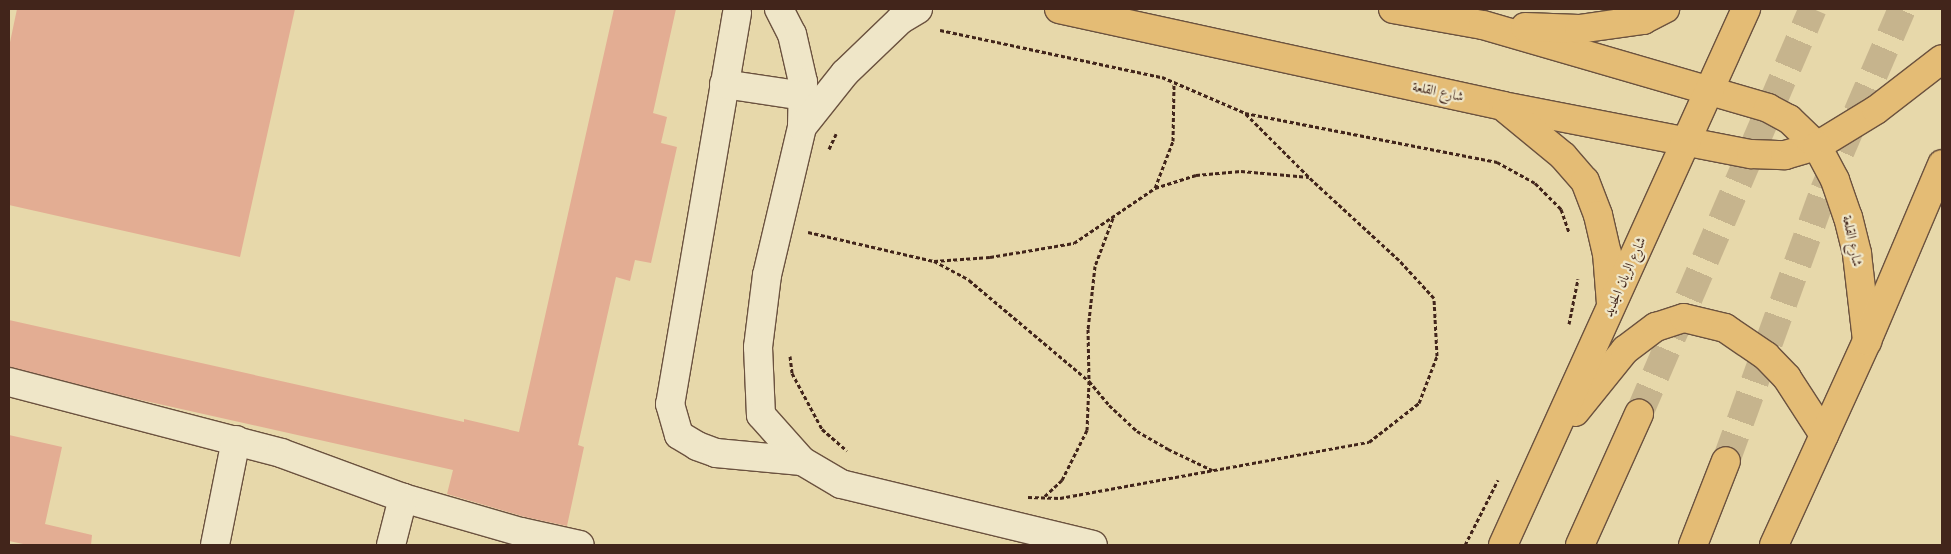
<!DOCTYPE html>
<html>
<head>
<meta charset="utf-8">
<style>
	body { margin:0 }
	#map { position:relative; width:1951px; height:554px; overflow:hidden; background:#e7d8aa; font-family:"Old Standard TT",Amiri,serif }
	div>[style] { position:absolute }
	.building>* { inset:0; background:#e3ad93 }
	.highway-tunnel>* { height:28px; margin-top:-14px; transform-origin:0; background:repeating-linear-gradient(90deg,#c6b48d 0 28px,transparent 0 42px) }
	.path>* { height:3px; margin-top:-1.5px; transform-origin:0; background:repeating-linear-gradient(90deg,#42251b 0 4px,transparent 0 6.5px) }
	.roads { filter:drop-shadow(1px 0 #6b523f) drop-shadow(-1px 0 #6b523f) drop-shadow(0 1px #6b523f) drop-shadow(0 -1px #6b523f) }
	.minor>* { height:28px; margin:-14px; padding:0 14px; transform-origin:14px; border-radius:14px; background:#efe6c8 }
	.major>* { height:28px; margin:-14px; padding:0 14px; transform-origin:14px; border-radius:14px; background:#e4bc75 }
	.highway>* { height:28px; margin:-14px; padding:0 14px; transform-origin:14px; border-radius:14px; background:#e4bc75 }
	span { translate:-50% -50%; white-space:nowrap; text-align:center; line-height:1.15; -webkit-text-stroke:4.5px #efe6c8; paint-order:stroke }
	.street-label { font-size:14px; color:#42251b }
	.frame { position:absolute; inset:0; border:10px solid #42251b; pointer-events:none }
</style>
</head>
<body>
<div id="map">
	<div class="building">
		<i style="clip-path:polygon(17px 9px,295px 9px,240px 257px,9px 205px,9px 47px)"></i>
		<i style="clip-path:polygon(614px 9px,676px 9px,653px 113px,667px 117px,661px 143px,677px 147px,651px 263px,635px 260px,630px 281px,616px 277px,578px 445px,584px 447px,567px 526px,525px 517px,447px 494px,453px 470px,132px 398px,9px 367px,9px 320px,464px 422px,464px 419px,519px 432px)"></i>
		<i style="clip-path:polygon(9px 435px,62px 447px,45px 524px,92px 535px,91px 545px,28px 545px,9px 541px)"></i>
	</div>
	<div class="highway-tunnel">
		<i style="left:1639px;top:414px;width:441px;rotate:-66.8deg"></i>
		<i style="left:1726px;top:461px;width:288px;rotate:-70.1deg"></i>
		<i style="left:1824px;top:190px;width:197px;rotate:-66.7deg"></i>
	</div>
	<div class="path">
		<i style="left:940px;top:30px;width:227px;rotate:12deg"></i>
		<i style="left:1162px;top:77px;width:90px;rotate:23.4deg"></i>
		<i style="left:1245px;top:113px;width:257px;rotate:11deg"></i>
		<i style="left:1497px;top:162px;width:43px;rotate:28.9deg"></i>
		<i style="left:1535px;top:183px;width:37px;rotate:45deg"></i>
		<i style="left:1561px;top:209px;width:24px;rotate:71deg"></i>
		<i style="left:829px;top:149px;width:17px;rotate:-65deg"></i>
		<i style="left:1155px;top:188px;width:43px;rotate:-17.6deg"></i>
		<i style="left:1196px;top:175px;width:45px;rotate:-5.1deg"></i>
		<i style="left:1241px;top:171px;width:68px;rotate:5deg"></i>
		<i style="left:1113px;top:218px;width:51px;rotate:110.6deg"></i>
		<i style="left:1095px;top:266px;width:63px;rotate:96.3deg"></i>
		<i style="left:1088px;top:329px;width:52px;rotate:88.9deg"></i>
		<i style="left:1089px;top:381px;width:31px;rotate:50deg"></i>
		<i style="left:1109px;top:405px;width:38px;rotate:43deg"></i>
		<i style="left:1137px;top:431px;width:36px;rotate:30deg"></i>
		<i style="left:1168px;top:449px;width:49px;rotate:25.5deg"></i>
		<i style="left:808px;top:232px;width:129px;rotate:13deg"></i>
		<i style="left:934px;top:261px;width:56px;rotate:-4.1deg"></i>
		<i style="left:990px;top:257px;width:85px;rotate:-9.5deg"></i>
		<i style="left:1074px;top:243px;width:98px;rotate:-34.2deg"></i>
		<i style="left:1155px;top:188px;width:50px;rotate:-69deg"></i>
		<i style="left:1173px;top:141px;width:58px;rotate:-89deg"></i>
		<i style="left:934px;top:261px;width:40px;rotate:28deg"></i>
		<i style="left:969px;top:280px;width:157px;rotate:40.1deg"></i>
		<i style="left:1089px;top:381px;width:49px;rotate:92.3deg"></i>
		<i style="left:1087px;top:430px;width:56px;rotate:116.6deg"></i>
		<i style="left:1062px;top:480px;width:25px;rotate:137deg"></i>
		<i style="left:1569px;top:324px;width:46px;rotate:-78.7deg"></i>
		<i style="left:790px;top:356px;width:17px;rotate:83deg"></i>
		<i style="left:792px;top:373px;width:64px;rotate:61.8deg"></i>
		<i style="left:822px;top:429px;width:33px;rotate:41deg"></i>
		<i style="left:1028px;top:497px;width:32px;rotate:2deg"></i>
		<i style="left:1060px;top:498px;width:314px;rotate:-10.3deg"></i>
		<i style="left:1369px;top:442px;width:63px;rotate:-38deg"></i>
		<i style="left:1419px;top:403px;width:50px;rotate:-69deg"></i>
		<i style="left:1437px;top:356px;width:58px;rotate:-93deg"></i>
		<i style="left:1434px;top:298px;width:52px;rotate:-132.6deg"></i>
		<i style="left:1399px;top:260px;width:117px;rotate:-137.4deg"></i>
		<i style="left:1313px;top:181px;width:96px;rotate:-135deg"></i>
		<i style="left:1465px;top:545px;width:73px;rotate:-63.1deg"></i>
	</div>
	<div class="roads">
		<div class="minor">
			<i style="left:779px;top:9px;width:28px;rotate:63deg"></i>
			<i style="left:792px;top:34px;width:49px;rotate:77.1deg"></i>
			<i style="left:803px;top:82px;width:45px;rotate:91.3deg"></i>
			<i style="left:802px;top:127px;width:152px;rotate:103.3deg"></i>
			<i style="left:767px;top:275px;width:73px;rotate:97.1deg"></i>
			<i style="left:758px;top:347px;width:68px;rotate:87.5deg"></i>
			<i style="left:761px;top:415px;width:62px;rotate:48.3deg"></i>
			<i style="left:802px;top:461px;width:45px;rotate:30.5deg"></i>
			<i style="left:841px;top:484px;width:259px;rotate:13.6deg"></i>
			<i style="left:737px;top:13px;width:397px;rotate:99.7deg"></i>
			<i style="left:670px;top:404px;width:32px;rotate:74deg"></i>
			<i style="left:679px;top:435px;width:21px;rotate:31deg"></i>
			<i style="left:697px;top:446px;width:20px;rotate:20deg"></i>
			<i style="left:716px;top:453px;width:86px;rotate:5.3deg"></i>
			<i style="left:724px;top:84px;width:80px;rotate:8.6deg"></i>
			<i style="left:802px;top:127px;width:69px;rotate:-51.5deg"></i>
			<i style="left:845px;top:73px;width:76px;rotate:-43.9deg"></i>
			<i style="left:900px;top:20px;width:21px;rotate:-31deg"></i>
			<i style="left:9px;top:382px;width:281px;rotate:14.6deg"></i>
			<i style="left:281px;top:453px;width:130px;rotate:20.2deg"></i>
			<i style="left:403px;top:498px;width:123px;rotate:16.1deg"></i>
			<i style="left:521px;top:532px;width:60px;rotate:12.4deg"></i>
			<i style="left:215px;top:545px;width:107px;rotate:-78.7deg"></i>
			<i style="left:391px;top:545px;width:49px;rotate:-75.7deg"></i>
		</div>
		<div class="major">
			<i style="left:1059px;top:9px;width:454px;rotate:12.3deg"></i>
			<i style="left:1503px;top:106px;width:253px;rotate:11deg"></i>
			<i style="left:1751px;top:154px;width:34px;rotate:2deg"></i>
			<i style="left:1785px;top:155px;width:33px;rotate:-16deg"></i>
			<i style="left:1817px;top:146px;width:69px;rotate:-31.4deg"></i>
			<i style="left:1876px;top:110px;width:83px;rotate:-37.7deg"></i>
			<i style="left:1393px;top:9px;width:91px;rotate:10.1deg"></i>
			<i style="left:1483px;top:25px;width:297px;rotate:16.2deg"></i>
			<i style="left:1768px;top:108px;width:24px;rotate:28deg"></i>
			<i style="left:1789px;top:119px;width:39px;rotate:44deg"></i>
			<i style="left:1817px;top:146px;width:38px;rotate:62deg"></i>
			<i style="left:1835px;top:180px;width:39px;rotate:71deg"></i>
			<i style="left:1848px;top:217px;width:38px;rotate:76deg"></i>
			<i style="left:1857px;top:254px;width:88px;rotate:83.4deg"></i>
			<i style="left:1525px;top:27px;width:54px;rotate:2.1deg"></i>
			<i style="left:1579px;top:29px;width:65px;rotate:-8deg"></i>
			<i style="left:1643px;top:20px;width:25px;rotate:-27deg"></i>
			<i style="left:1506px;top:109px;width:74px;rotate:39.5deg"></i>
			<i style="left:1563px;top:156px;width:33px;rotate:49deg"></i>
			<i style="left:1585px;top:181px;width:36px;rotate:69deg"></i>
			<i style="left:1598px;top:215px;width:39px;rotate:77deg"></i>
			<i style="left:1607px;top:253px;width:51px;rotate:85.5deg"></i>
			<i style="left:1575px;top:412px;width:80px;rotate:-51.1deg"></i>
			<i style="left:1625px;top:350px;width:39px;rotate:-37deg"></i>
			<i style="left:1656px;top:327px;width:29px;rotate:-18deg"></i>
			<i style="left:1684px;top:318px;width:42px;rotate:13.7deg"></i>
			<i style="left:1725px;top:328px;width:50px;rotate:34.3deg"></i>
			<i style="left:1766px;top:356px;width:30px;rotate:46deg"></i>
			<i style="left:1787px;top:378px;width:68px;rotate:57deg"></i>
			<i style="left:1503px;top:545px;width:589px;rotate:-65.61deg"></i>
			<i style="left:1774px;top:545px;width:224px;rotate:-65.5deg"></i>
			<i style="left:1867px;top:341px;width:192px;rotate:-67deg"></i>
		</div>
		<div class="highway">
			<i style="left:1580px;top:545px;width:144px;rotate:-65.8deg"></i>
			<i style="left:1693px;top:545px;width:90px;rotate:-68.6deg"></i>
		</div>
	</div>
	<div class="street-label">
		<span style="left:1438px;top:92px;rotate:12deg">شارع القلعة</span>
		<span style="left:1852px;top:241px;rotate:78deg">شارع القلعة</span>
		<span style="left:1625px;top:277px;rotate:-66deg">شارع الريان الجديد</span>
	</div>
	<div class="frame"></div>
</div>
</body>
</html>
